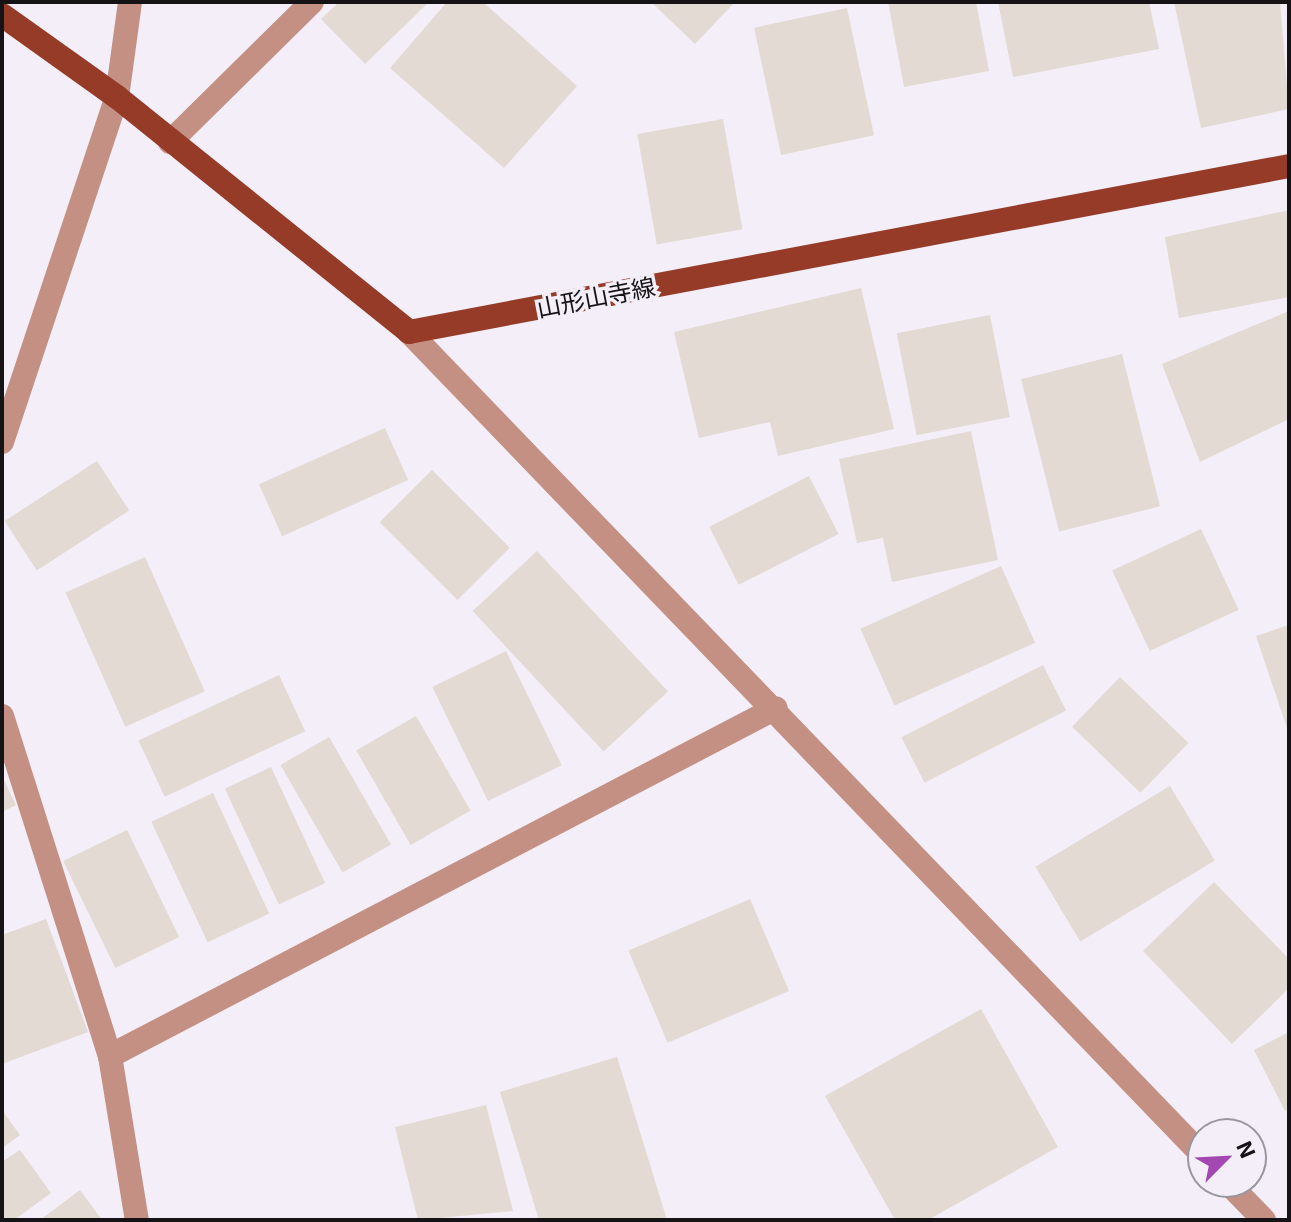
<!DOCTYPE html>
<html>
<head>
<meta charset="utf-8">
<style>
	body { margin:0 }
	#map { position:relative; width:1291px; height:1222px; overflow:hidden; background:#f3eef7; font-family:"Exo 2","Noto Sans JP",sans-serif }
	div>[style] { position:absolute }
	.building>* { inset:0; background:#e3dad3; transform-origin:0 0 }
	.minor>* { height:24px; margin:-12px; padding:0 12px; transform-origin:12px; border-radius:12px; background:#c49084 }
	.major>* { height:24px; margin:-12px; padding:0 12px; transform-origin:12px; border-radius:12px; background:#953b28 }
	span { translate:-50% -50%; white-space:nowrap; text-align:center; line-height:1.15; -webkit-text-stroke:7px #f3eef7; paint-order:stroke }
	.street-label { font-size:24px; color:#151316 }
	.frame { position:absolute; inset:0; border:4px solid #151316; pointer-events:none }
	.north { position:absolute; left:1187px; top:1118px; width:80px; height:80px; box-sizing:border-box; background:#f3eef7; border:2px solid #9a969d; border-radius:50%; rotate:66deg; font-size:22px; font-weight:700; line-height:32px; text-align:center; color:#151316 }
	.north::after { content:''; display:block; margin:auto; width:28px; height:36px; background:#a348b3; clip-path:polygon(50% 0,100% 100%,50% 72%,0 100%) }
</style>
</head>
<body>
<div id="map">
	<div class="building">
		<i style="clip-path:polygon(339px 2px,429px 2px,365px 64px,321px 19px)"></i>
		<i style="clip-path:polygon(447px 2px,483px 2px,577px 86px,504px 168px,390px 68px)"></i>
		<i style="clip-path:polygon(651px 2px,735px 2px,695px 44px)"></i>
		<i style="clip-path:polygon(888px 2px,976px 2px,989px 71px,904px 87px)"></i>
		<i style="clip-path:polygon(998px 2px,1149px 2px,1159px 49px,1013px 77px)"></i>
		<i style="clip-path:polygon(1174px 2px,1280px 2px,1289px 109px,1201px 128px)"></i>
		<i style="left:847px;top:8px;width:130px;height:95px;rotate:78deg"></i>
		<i style="left:723px;top:119px;width:112px;height:87px;rotate:80deg"></i>
		<i style="clip-path:polygon(1289px 210px,1289px 297px,1179px 318px,1165px 237px)"></i>
		<i style="clip-path:polygon(861px 288px,894px 429px,778px 456px,770px 422px,699px 438px,674px 332px)"></i>
		<i style="clip-path:polygon(1289px 311px,1289px 419px,1200px 462px,1162px 364px)"></i>
		<i style="left:990px;top:315px;width:104px;height:95px;rotate:79deg"></i>
		<i style="left:1122px;top:354px;width:157px;height:104px;rotate:76deg"></i>
		<i style="left:385px;top:428px;width:57px;height:138px;rotate:66deg"></i>
		<i style="clip-path:polygon(971px 431px,998px 560px,892px 582px,883px 538px,857px 543px,839px 459px)"></i>
		<i style="left:97px;top:461px;width:59px;height:110px;rotate:57deg"></i>
		<i style="left:432px;top:470px;width:110px;height:74px;rotate:45deg"></i>
		<i style="left:809px;top:476px;width:65px;height:112px;rotate:63deg"></i>
		<i style="left:1201px;top:529px;width:89px;height:98px;rotate:65deg"></i>
		<i style="left:537px;top:551px;width:192px;height:88px;rotate:47deg"></i>
		<i style="left:145px;top:557px;width:147px;height:87px;rotate:66deg"></i>
		<i style="left:1001px;top:566px;width:84px;height:154px;rotate:66deg"></i>
		<i style="clip-path:polygon(1289px 625px,1289px 731px,1288px 731px,1256px 636px)"></i>
		<i style="left:506px;top:651px;width:127px;height:82px;rotate:64deg"></i>
		<i style="left:1043px;top:665px;width:51px;height:159px;rotate:63deg"></i>
		<i style="left:279px;top:675px;width:62px;height:155px;rotate:65deg"></i>
		<i style="left:1120px;top:677px;width:95px;height:69px;rotate:44deg"></i>
		<i style="left:416px;top:716px;width:109px;height:69px;rotate:60deg"></i>
		<i style="left:329px;top:737px;width:124px;height:56px;rotate:60deg"></i>
		<i style="left:271px;top:767px;width:128px;height:51px;rotate:65deg"></i>
		<i style="clip-path:polygon(2px 776px,16px 805px,2px 812px)"></i>
		<i style="left:1170px;top:786px;width:87px;height:157px;rotate:59deg"></i>
		<i style="left:213px;top:793px;width:133px;height:68px;rotate:65deg"></i>
		<i style="left:127px;top:830px;width:119px;height:71px;rotate:64deg"></i>
		<i style="clip-path:polygon(1214px 882px,1289px 959px,1289px 988px,1232px 1044px,1143px 951px)"></i>
		<i style="left:750px;top:899px;width:100px;height:132px;rotate:67deg"></i>
		<i style="clip-path:polygon(46px 919px,88px 1032px,2px 1064px,2px 935px)"></i>
		<i style="clip-path:polygon(981px 1009px,1058px 1147px,928px 1220px,895px 1220px,825px 1096px)"></i>
		<i style="clip-path:polygon(1289px 1032px,1289px 1109px,1285px 1111px,1254px 1050px)"></i>
		<i style="clip-path:polygon(617px 1057px,667px 1220px,539px 1220px,500px 1092px)"></i>
		<i style="clip-path:polygon(486px 1105px,513px 1211px,418px 1220px,395px 1127px)"></i>
		<i style="clip-path:polygon(2px 1110px,20px 1135px,2px 1148px)"></i>
		<i style="clip-path:polygon(20px 1150px,51px 1193px,14px 1220px,2px 1220px,2px 1162px)"></i>
		<i style="clip-path:polygon(80px 1190px,102px 1220px,40px 1220px)"></i>
	</div>
	<div class="minor">
		<i style="left:170px;top:142px;width:199px;rotate:-44.6deg"></i>
		<i style="left:409px;top:332px;width:1144px;rotate:46.06deg"></i>
		<i style="left:2px;top:442px;width:364px;rotate:-71.6deg"></i>
		<i style="left:117px;top:97px;width:96px;rotate:-82.2deg"></i>
		<i style="left:2px;top:716px;width:357px;rotate:72.4deg"></i>
		<i style="left:110px;top:1056px;width:166px;rotate:80.7deg"></i>
		<i style="left:110px;top:1056px;width:751px;rotate:-27.59deg"></i>
		<i style="left:1227px;top:1182px;width:53px;rotate:45.8deg"></i>
	</div>
	<div class="major">
		<i style="left:2px;top:15px;width:141px;rotate:35.5deg"></i>
		<i style="left:117px;top:97px;width:375px;rotate:38.8deg"></i>
		<i style="left:409px;top:332px;width:896px;rotate:-10.68deg"></i>
	</div>
	<div class="street-label">
		<span style="left:596px;top:297px;rotate:-11deg">山形山寺線</span>
	</div>
	<div class="frame"></div>
	<div class="north">N</div>
</div>
</body>
</html>
